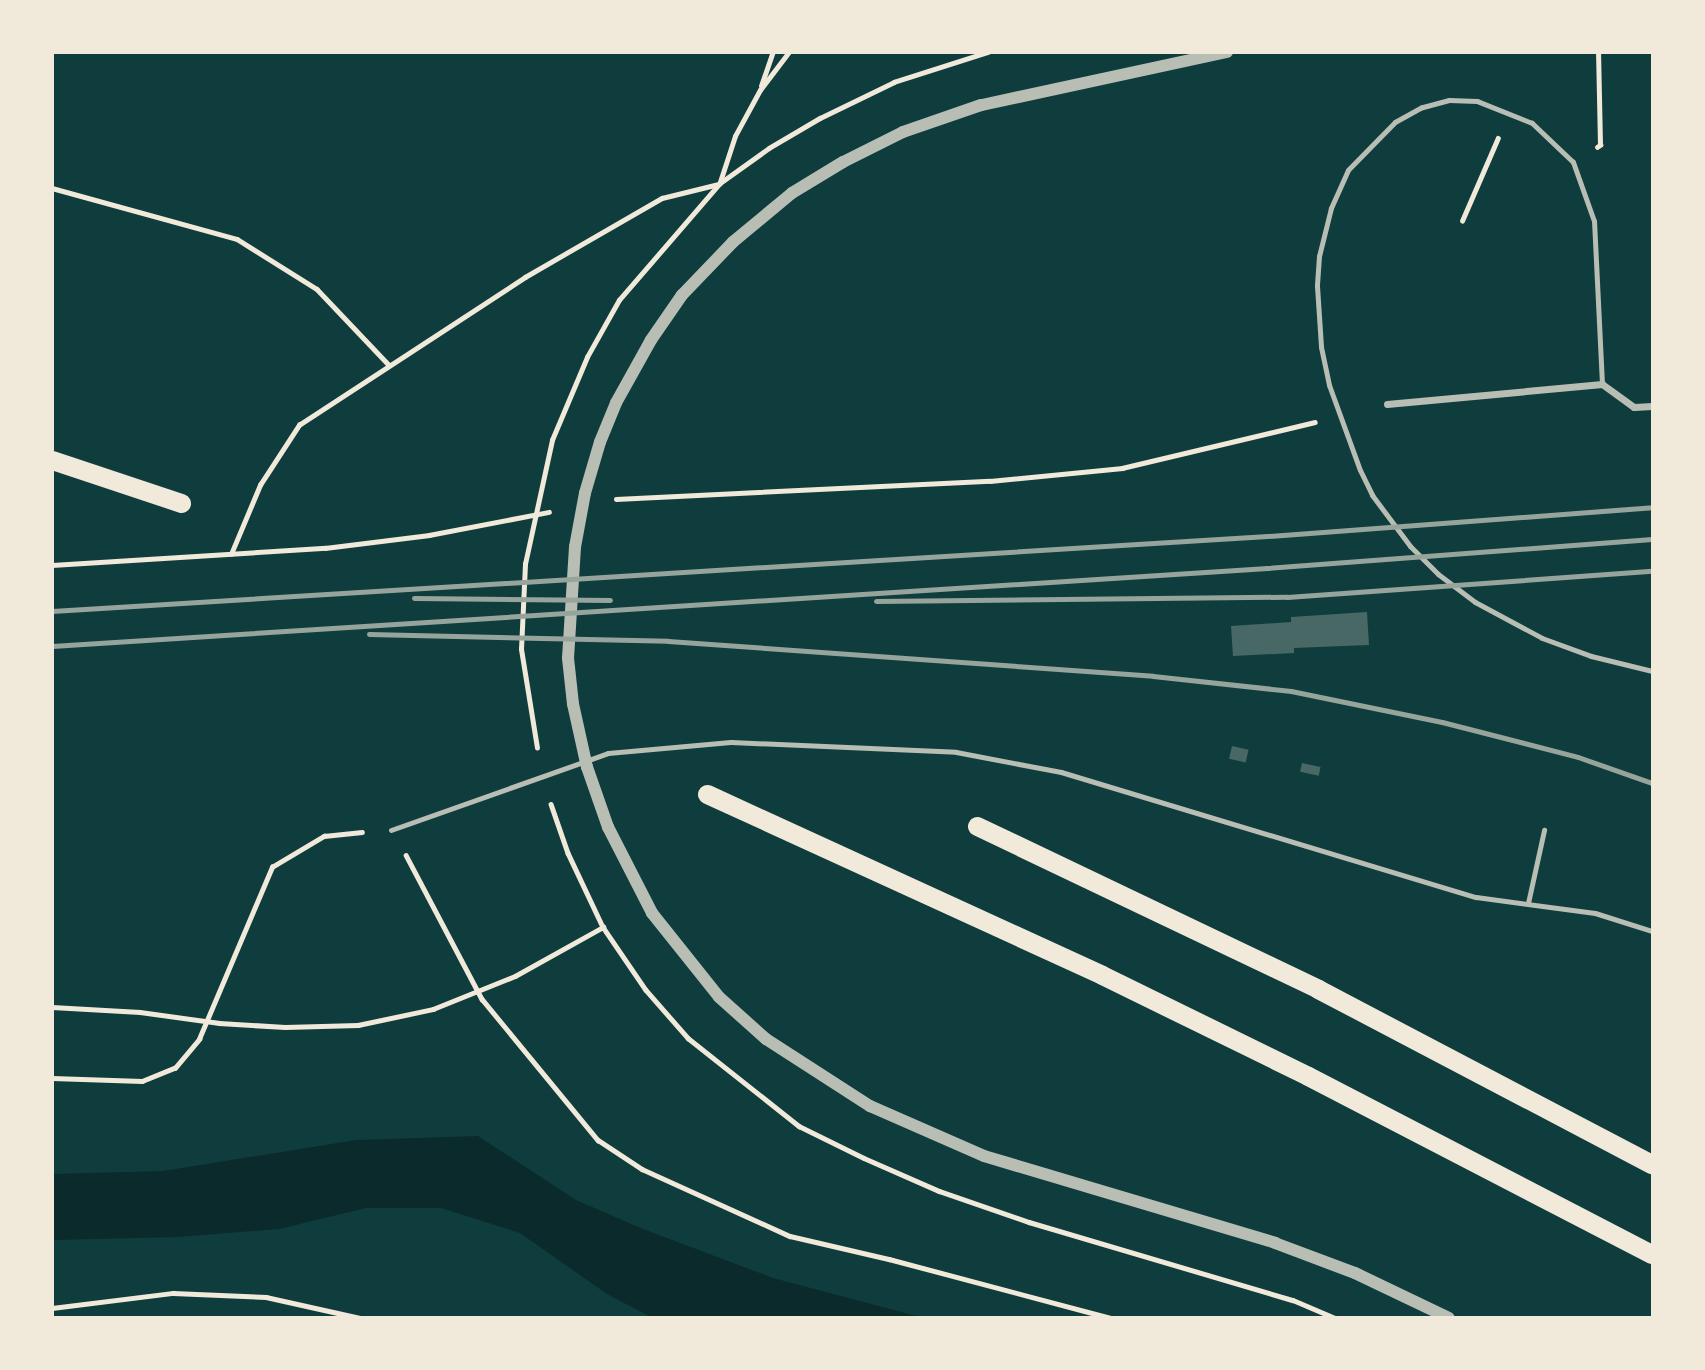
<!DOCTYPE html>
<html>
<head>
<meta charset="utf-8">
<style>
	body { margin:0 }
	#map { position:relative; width:1705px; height:1370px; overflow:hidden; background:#0f3d3e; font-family:"PT Sans",sans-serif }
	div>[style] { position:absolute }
	.water>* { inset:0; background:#0a2a2b }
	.building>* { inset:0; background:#486865; transform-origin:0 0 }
	.path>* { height:4.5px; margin:-2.25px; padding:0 2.25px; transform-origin:2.25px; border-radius:2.25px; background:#f1e9da }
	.service>* { height:5px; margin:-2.5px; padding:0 2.5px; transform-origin:2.5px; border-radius:2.5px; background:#b8beb3 }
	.minor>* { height:7px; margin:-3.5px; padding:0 3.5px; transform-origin:3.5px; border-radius:3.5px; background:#b8beb3 }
	.tertiary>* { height:12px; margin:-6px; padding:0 6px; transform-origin:6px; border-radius:6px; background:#b8beb3 }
	.trunk>* { height:19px; margin:-9.5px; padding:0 9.5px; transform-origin:9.5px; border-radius:9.5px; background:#f1e9da }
	.rail>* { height:5px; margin:-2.5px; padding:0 2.5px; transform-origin:2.5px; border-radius:2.5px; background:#97a49c }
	span { translate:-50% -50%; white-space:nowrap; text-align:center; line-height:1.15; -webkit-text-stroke:6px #f1e9da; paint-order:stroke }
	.frame { position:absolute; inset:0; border:54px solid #f1e9da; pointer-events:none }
</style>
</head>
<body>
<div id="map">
	<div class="water">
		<i style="clip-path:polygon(478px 1136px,576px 1200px,643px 1229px,773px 1278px,920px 1317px,651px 1317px,607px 1294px,520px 1233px,441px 1208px,366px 1208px,279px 1229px,178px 1237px,53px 1240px,53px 1174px,163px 1171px,356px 1140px)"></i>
	</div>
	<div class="building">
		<i style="clip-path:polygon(1367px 612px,1369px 645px,1294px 648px,1294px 653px,1233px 656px,1231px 626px,1291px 622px,1291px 617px)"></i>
		<i style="left:1232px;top:746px;width:17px;height:13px;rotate:13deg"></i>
		<i style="left:1302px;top:763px;width:19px;height:9px;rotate:12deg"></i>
	</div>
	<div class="path">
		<i style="left:761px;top:86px;width:36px;rotate:-71deg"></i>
		<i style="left:1597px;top:147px;width:4px;rotate:-34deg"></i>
		<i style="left:1600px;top:145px;width:93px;rotate:-91.2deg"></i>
		<i style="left:720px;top:182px;width:48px;rotate:-71.9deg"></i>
		<i style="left:735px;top:136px;width:52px;rotate:-61.5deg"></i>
		<i style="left:760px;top:90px;width:48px;rotate:-52.7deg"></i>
		<i style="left:52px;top:188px;width:192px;rotate:15.4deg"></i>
		<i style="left:237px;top:239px;width:94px;rotate:32deg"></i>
		<i style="left:317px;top:289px;width:105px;rotate:46.5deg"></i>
		<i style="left:1462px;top:221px;width:90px;rotate:-66.6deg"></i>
		<i style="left:616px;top:499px;width:374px;rotate:-2.8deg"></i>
		<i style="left:990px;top:481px;width:133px;rotate:-5.6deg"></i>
		<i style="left:1122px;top:468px;width:198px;rotate:-13.4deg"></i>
		<i style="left:231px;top:554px;width:75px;rotate:-67.2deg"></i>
		<i style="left:260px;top:485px;width:72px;rotate:-57deg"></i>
		<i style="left:299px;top:425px;width:270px;rotate:-33.2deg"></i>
		<i style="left:525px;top:277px;width:158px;rotate:-30deg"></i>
		<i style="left:662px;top:198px;width:59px;rotate:-13.8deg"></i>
		<i style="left:52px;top:565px;width:274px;rotate:-3.6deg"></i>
		<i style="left:325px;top:548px;width:105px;rotate:-7.1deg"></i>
		<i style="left:429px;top:535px;width:122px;rotate:-10.9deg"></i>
		<i style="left:537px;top:748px;width:100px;rotate:-99.2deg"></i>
		<i style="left:521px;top:649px;width:85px;rotate:-87.3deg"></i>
		<i style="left:525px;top:564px;width:127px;rotate:-77.7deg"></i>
		<i style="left:552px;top:440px;width:90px;rotate:-67.1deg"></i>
		<i style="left:587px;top:357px;width:65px;rotate:-60.7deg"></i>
		<i style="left:619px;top:300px;width:155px;rotate:-49.2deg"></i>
		<i style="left:720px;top:183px;width:60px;rotate:-35.5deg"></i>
		<i style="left:769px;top:148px;width:59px;rotate:-30.5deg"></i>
		<i style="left:820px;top:118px;width:82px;rotate:-25.9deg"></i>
		<i style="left:894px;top:82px;width:99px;rotate:-17.7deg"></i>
		<i style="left:551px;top:804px;width:52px;rotate:70.9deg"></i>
		<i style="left:568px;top:853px;width:82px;rotate:64.7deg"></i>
		<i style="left:603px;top:927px;width:76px;rotate:55.7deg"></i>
		<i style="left:646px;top:990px;width:64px;rotate:48.8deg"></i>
		<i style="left:688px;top:1038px;width:142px;rotate:38.4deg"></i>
		<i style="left:799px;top:1126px;width:72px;rotate:26.2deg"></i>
		<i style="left:864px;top:1158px;width:82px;rotate:23.7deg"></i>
		<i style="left:939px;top:1191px;width:95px;rotate:19deg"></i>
		<i style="left:1029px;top:1222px;width:275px;rotate:16.5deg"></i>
		<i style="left:1293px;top:1300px;width:46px;rotate:23.2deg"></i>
		<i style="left:406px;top:855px;width:163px;rotate:62.2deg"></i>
		<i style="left:482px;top:999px;width:183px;rotate:50.6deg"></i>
		<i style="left:598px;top:1140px;width:53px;rotate:33.4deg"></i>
		<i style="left:642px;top:1169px;width:162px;rotate:24.4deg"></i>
		<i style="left:790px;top:1236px;width:102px;rotate:13.1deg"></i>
		<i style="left:889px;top:1259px;width:229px;rotate:14.9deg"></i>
		<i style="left:52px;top:1007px;width:88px;rotate:3.3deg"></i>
		<i style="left:140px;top:1012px;width:80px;rotate:7.9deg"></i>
		<i style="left:219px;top:1023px;width:66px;rotate:3.5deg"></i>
		<i style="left:285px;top:1027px;width:73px;rotate:-1.6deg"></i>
		<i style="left:358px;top:1025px;width:77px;rotate:-12deg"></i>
		<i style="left:433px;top:1009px;width:88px;rotate:-21.9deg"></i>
		<i style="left:515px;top:976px;width:101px;rotate:-29.1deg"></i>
		<i style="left:52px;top:1078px;width:90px;rotate:1.9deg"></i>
		<i style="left:142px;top:1081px;width:35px;rotate:-22deg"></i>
		<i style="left:175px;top:1068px;width:38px;rotate:-50deg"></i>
		<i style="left:199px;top:1039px;width:187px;rotate:-67deg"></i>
		<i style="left:272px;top:867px;width:61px;rotate:-30.8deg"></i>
		<i style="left:324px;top:836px;width:38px;rotate:-6deg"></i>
		<i style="left:52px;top:1308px;width:122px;rotate:-7.1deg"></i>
		<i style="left:173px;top:1293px;width:93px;rotate:2.5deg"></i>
		<i style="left:266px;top:1297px;width:96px;rotate:12.6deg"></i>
	</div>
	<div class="service">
		<i style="left:1602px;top:384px;width:163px;rotate:-92.8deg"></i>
		<i style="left:1594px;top:221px;width:63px;rotate:-109.6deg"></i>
		<i style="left:1573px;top:162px;width:57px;rotate:-136.4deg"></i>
		<i style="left:1532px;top:123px;width:59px;rotate:-158.2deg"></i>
		<i style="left:1477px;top:101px;width:28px;rotate:-178deg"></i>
		<i style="left:1449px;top:100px;width:28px;rotate:165deg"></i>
		<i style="left:1422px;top:107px;width:31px;rotate:151deg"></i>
		<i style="left:1395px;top:122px;width:67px;rotate:134.4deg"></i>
		<i style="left:1348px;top:170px;width:42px;rotate:114.1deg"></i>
		<i style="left:1331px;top:208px;width:49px;rotate:104deg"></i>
		<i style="left:1319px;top:256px;width:30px;rotate:94deg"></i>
		<i style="left:1317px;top:286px;width:61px;rotate:86.2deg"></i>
		<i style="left:1321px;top:347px;width:39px;rotate:78deg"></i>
		<i style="left:1329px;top:385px;width:90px;rotate:70deg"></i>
		<i style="left:1360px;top:470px;width:28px;rotate:64deg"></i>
		<i style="left:1372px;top:495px;width:64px;rotate:53.3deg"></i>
		<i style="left:1410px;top:546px;width:40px;rotate:45deg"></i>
		<i style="left:1438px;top:574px;width:46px;rotate:37.1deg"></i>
		<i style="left:1475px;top:602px;width:76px;rotate:28.2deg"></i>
		<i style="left:1542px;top:638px;width:52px;rotate:20.2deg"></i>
		<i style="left:1591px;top:656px;width:63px;rotate:13.8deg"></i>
		<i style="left:391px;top:830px;width:230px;rotate:-19.5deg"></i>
		<i style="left:608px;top:753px;width:123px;rotate:-5.1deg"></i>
		<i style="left:731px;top:742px;width:225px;rotate:2.5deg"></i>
		<i style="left:956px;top:752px;width:107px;rotate:10.8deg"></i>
		<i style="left:1061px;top:772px;width:433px;rotate:16.8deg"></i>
		<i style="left:1476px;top:897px;width:120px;rotate:7.7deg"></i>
		<i style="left:1595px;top:913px;width:60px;rotate:17.5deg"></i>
		<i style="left:1528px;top:903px;width:75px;rotate:-77.6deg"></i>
	</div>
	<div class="minor">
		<i style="left:1387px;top:404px;width:216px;rotate:-5.3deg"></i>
		<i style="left:1602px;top:384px;width:39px;rotate:36deg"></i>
		<i style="left:1634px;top:407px;width:18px;rotate:-3deg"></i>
	</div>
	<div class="tertiary">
		<i style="left:1227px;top:52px;width:252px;rotate:167.8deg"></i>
		<i style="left:981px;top:105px;width:83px;rotate:160.9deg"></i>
		<i style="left:903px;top:132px;width:67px;rotate:153.4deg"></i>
		<i style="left:843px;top:162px;width:60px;rotate:148.7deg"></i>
		<i style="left:792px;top:193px;width:77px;rotate:140.3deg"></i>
		<i style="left:733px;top:242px;width:74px;rotate:133.9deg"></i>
		<i style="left:682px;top:295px;width:55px;rotate:124.6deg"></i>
		<i style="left:651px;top:340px;width:72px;rotate:119.1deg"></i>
		<i style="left:616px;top:403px;width:42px;rotate:112.3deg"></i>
		<i style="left:600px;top:442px;width:53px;rotate:106.4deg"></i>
		<i style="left:585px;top:493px;width:55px;rotate:100.5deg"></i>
		<i style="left:575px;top:547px;width:111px;rotate:93.6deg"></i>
		<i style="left:568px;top:658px;width:46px;rotate:83.8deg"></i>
		<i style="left:573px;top:704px;width:65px;rotate:77.5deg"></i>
		<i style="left:587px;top:767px;width:64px;rotate:70.7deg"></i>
		<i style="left:608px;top:827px;width:97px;rotate:62.9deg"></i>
		<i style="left:652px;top:913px;width:107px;rotate:51.4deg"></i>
		<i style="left:719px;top:997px;width:63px;rotate:41.8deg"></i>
		<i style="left:766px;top:1039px;width:124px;rotate:32.8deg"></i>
		<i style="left:870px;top:1106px;width:124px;rotate:23.7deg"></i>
		<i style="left:984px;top:1156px;width:304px;rotate:16.6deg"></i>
		<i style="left:1275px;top:1243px;width:85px;rotate:20.6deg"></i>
		<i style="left:1355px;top:1273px;width:104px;rotate:25.6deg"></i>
	</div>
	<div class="trunk">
		<i style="left:52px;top:460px;width:136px;rotate:18.4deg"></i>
		<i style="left:707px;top:794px;width:434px;rotate:24.6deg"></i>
		<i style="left:1102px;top:975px;width:229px;rotate:26.1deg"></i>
		<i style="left:1308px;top:1076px;width:387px;rotate:27.4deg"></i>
		<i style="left:977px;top:826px;width:378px;rotate:25.5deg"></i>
		<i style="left:1318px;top:989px;width:377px;rotate:27.7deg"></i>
	</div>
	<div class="rail">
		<i style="left:414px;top:598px;width:196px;rotate:0.6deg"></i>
		<i style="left:876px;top:601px;width:411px;rotate:-0.6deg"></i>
		<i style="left:1287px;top:597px;width:366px;rotate:-4.1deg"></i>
		<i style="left:52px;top:611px;width:1233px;rotate:-3.53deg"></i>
		<i style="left:1283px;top:535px;width:370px;rotate:-4.3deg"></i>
		<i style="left:369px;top:634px;width:299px;rotate:1.3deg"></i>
		<i style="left:668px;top:641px;width:486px;rotate:4.1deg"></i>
		<i style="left:1153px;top:676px;width:139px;rotate:6.2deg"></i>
		<i style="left:1291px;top:691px;width:154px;rotate:11.6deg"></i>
		<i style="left:1442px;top:722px;width:140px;rotate:14.4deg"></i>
		<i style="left:1578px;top:757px;width:78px;rotate:19.4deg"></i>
		<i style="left:52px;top:646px;width:1218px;rotate:-3.67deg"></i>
		<i style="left:1267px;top:568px;width:386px;rotate:-4.3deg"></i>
	</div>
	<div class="frame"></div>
</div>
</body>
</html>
